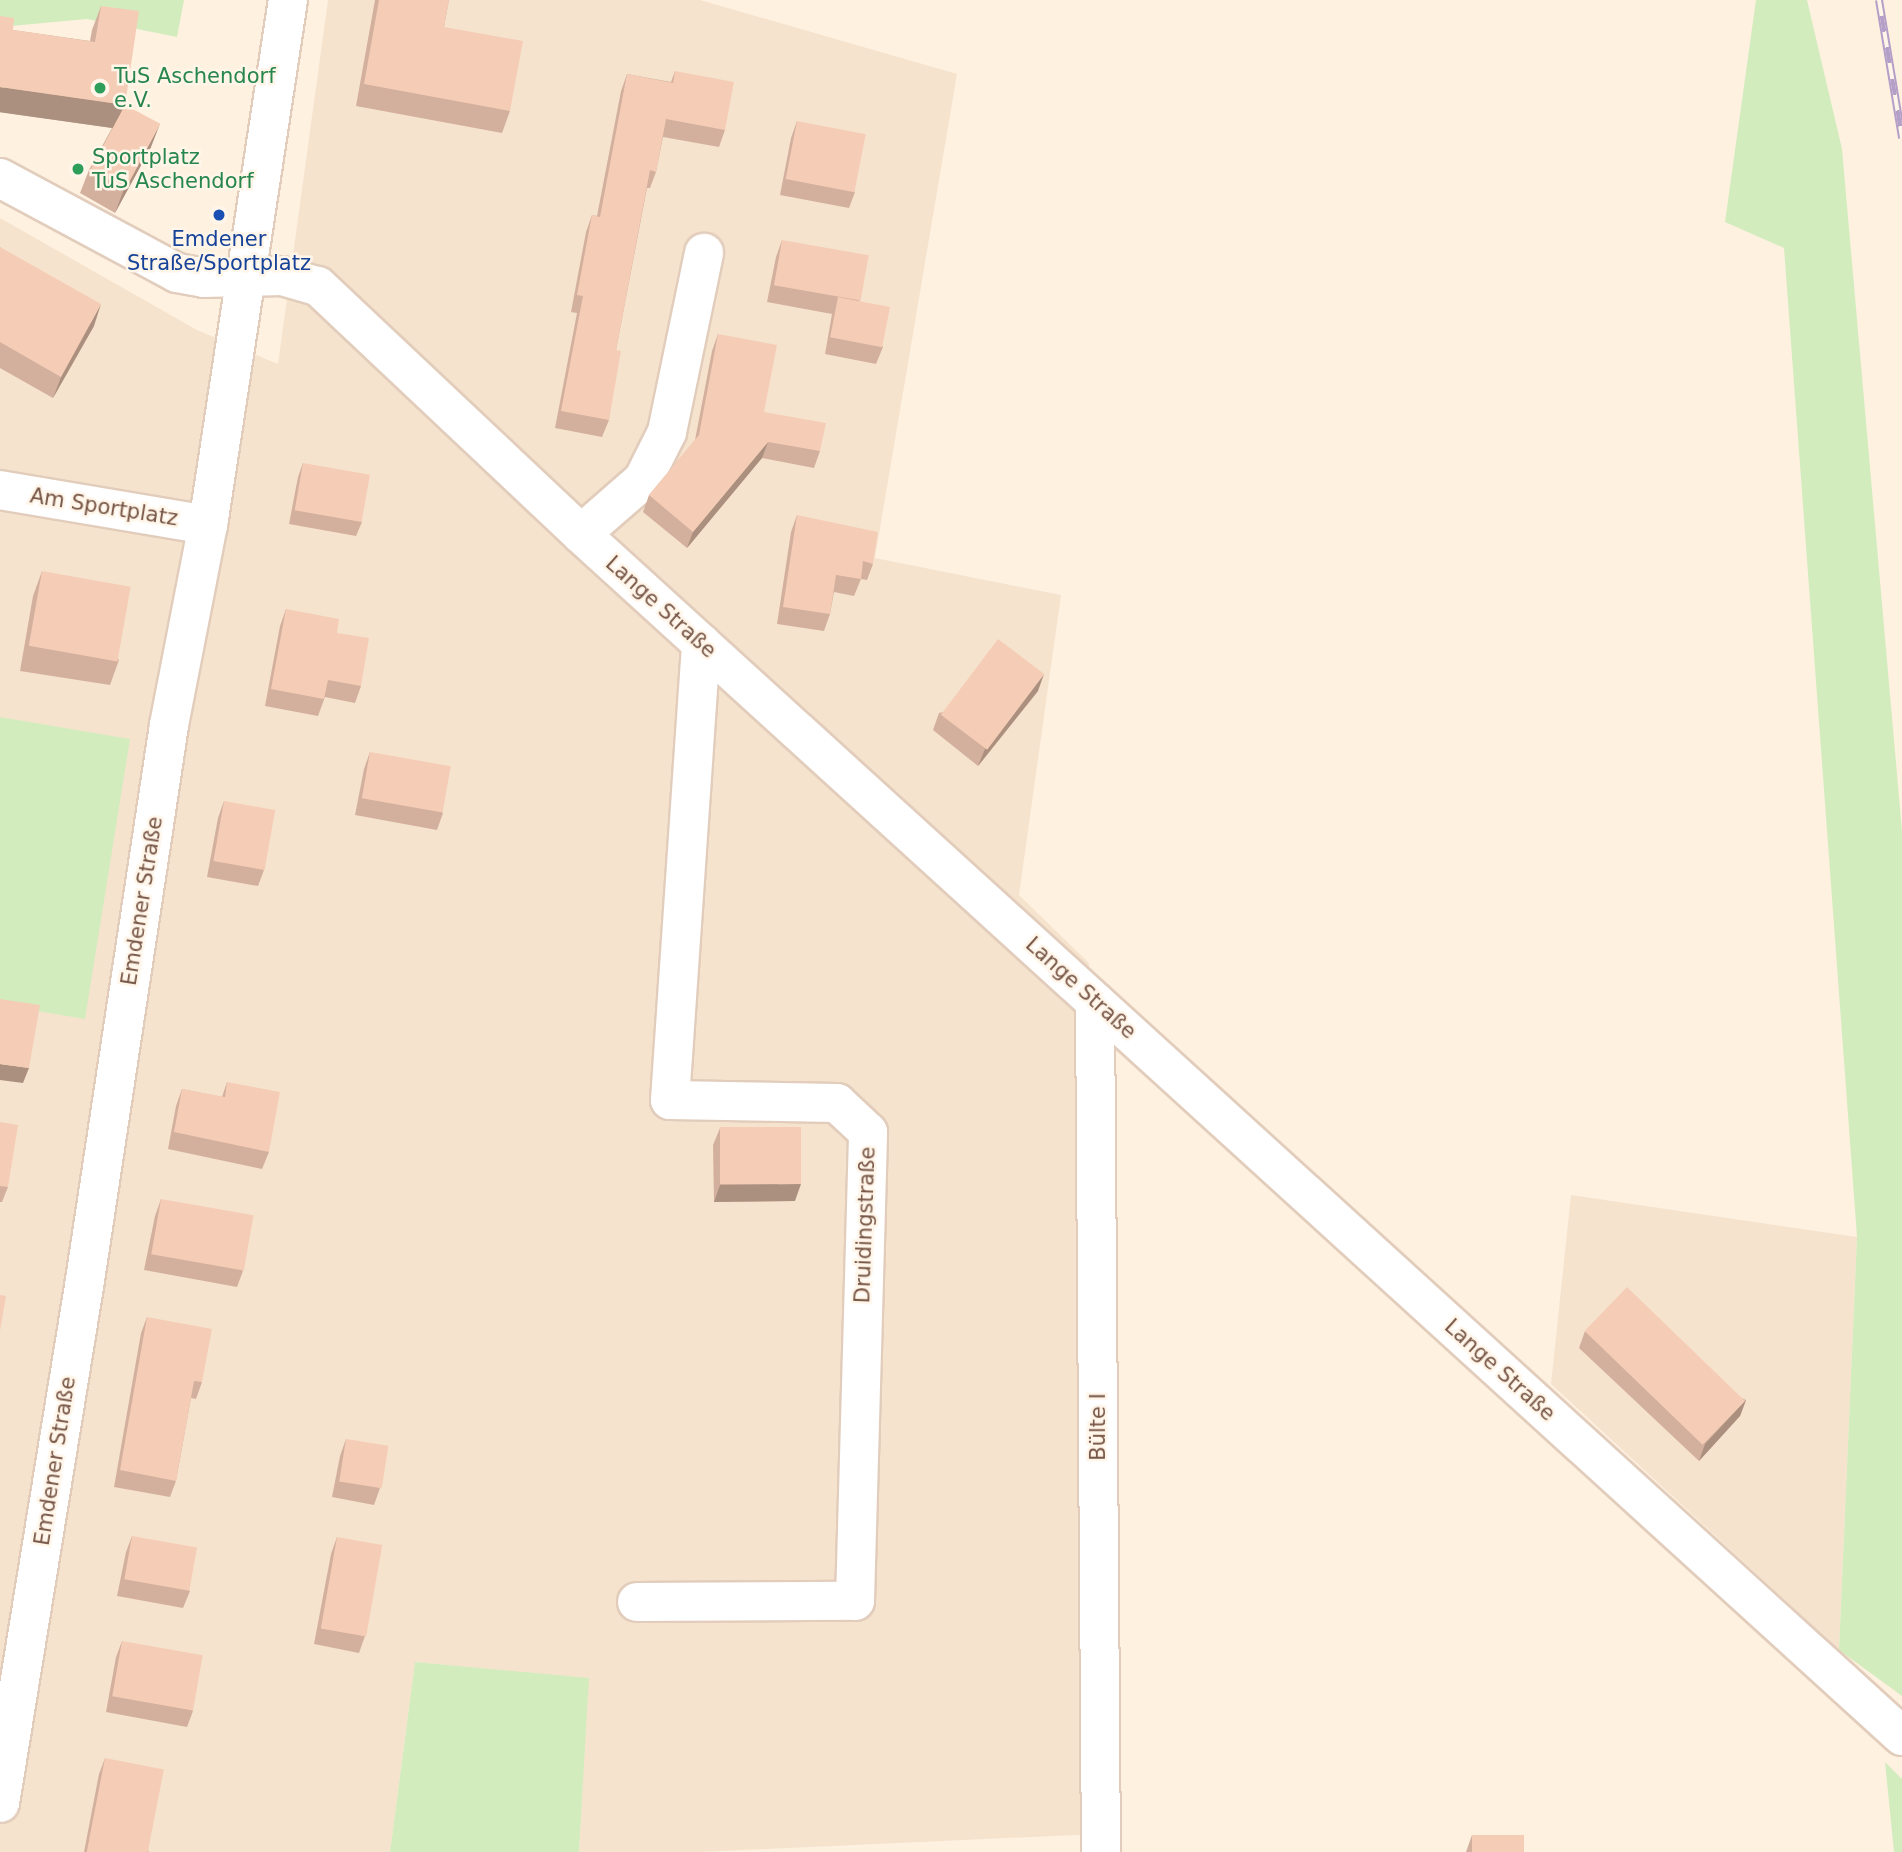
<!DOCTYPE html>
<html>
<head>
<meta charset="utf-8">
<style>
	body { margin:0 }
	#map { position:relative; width:1902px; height:1852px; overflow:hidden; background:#fef1e0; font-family:"DejaVu Sans",sans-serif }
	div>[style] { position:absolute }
	.residential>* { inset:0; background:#f6e3ce }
	.green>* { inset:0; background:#d2ecbe }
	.roads { filter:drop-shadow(2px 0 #e2cdbc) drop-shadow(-2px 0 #e2cdbc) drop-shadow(0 2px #e2cdbc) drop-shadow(0 -2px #e2cdbc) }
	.minor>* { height:38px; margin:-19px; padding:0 19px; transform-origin:19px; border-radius:19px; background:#fff }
	.rail>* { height:8px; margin-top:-4px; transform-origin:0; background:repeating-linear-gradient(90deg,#fff5e8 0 16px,#b39fc7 0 32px); box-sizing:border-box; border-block:2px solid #b39fc7 }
	.wall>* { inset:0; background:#d3b09d }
	.shaded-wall>* { inset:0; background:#ac907f; transform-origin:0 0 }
	.building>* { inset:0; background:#f5cdb6; transform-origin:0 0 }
	.dots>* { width:19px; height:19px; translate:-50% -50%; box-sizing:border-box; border:4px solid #fff5e8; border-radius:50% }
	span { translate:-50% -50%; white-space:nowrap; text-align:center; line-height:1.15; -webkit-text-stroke:5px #fff5e8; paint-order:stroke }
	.leisure-label { font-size:21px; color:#27864d }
	.left { translate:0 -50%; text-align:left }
	.transit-label { font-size:21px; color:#164399 }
	.street-label { font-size:21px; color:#765546 }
</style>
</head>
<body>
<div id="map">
	<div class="residential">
		<i style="clip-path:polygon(328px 0,700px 0,957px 74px,875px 558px,1061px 595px,1019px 895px,1089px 963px,1097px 1834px,700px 1852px,579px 1852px,588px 1679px,415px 1662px,390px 1852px,0 1852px,0 218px,197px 330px,278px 364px)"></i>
		<i style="clip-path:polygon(1571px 1195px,1857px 1237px,1839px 1650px,1551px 1384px)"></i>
	</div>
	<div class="green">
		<i style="clip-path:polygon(0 0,184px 0,177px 37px,87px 19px,0 27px)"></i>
		<i style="clip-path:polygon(1756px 0,1807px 0,1842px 149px,1902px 831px,1902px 1696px,1839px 1650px,1857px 1237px,1784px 248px,1725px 222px)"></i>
		<i style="clip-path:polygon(0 717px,130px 739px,85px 1019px,0 1005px)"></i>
		<i style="clip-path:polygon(415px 1662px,589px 1678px,579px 1852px,390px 1852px)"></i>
		<i style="clip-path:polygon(1885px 1762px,1902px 1779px,1902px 1852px,1894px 1852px)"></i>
	</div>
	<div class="roads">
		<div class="minor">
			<i style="left:0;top:178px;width:201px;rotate:28.2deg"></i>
			<i style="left:177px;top:273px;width:27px;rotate:10deg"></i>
			<i style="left:204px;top:278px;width:78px;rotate:-1.5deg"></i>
			<i style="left:282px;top:276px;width:37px;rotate:16deg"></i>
			<i style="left:318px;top:286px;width:361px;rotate:43.3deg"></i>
			<i style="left:581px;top:534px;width:1786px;rotate:42.3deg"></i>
			<i style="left:0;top:490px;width:211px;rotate:9.6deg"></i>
			<i style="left:581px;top:534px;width:82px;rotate:-41.1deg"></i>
			<i style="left:643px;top:480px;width:54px;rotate:-63.4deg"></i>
			<i style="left:667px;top:432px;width:183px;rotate:-78.3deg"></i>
			<i style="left:1095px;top:1002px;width:850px;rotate:89.6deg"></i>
			<i style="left:637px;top:1602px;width:218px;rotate:-0.3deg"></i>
			<i style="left:855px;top:1601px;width:469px;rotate:-88.4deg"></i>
			<i style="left:868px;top:1132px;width:42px;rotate:-136.9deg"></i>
			<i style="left:837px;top:1103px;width:167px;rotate:-179deg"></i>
			<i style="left:670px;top:1100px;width:458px;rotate:-86.1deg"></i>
			<i style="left:0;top:1803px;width:530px;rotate:-80.77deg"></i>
			<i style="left:85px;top:1280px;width:561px;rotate:-81.39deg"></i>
			<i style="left:169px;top:725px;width:204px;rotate:-79deg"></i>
			<i style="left:208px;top:525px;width:531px;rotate:-81.34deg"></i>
		</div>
	</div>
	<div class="rail">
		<i style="left:1879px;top:0;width:140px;rotate:80.5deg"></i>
	</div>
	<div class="wall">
		<i style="clip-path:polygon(375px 0,449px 0,444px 27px,510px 111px,502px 133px,356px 106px)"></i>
		<i style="clip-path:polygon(101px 6px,125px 105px,151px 147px,115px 213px,80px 193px,89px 170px,112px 128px,0 112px,13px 30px,90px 41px,92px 30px)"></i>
		<i style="clip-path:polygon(675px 71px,725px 130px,719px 147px,663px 137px,656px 172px,650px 188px,647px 188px,616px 350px,609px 420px,602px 437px,555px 428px,577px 313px,571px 312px,586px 232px,592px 215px,597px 216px,621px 91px,627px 74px,671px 82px)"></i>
		<i style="clip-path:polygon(797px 121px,855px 192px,849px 208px,780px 195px,791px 138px)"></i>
		<i style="clip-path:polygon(782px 240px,860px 301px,883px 347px,876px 364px,825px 354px,832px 314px,767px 302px,776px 257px)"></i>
		<i style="clip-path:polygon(0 247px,94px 326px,53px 398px,0 368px)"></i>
		<i style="clip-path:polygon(718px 334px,764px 412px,820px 451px,814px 468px,762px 458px,687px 548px,643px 512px,649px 495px,695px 440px,712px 351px)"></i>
		<i style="clip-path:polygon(303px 463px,362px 522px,356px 536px,289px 524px,298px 477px)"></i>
		<i style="clip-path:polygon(797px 515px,873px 564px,867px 580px,861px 579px,854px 596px,834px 592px,830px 614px,824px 631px,777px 624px,791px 532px)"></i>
		<i style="clip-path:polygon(42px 571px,119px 660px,110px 685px,20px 671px,33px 596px)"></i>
		<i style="clip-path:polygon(286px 609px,337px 633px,361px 686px,355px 703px,325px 697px,318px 716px,265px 706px,280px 626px)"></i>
		<i style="clip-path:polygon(1038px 691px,978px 766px,933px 730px,939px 713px)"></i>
		<i style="clip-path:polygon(370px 752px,443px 813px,437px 830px,355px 815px,364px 769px)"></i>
		<i style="clip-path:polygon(224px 801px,264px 870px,258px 886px,207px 877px,218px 818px)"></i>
		<i style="clip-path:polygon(227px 1082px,269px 1152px,262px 1169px,168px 1149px,176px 1106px,182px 1089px,222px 1097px)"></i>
		<i style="clip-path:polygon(0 1122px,8px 1187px,2px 1202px,0 1202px)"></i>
		<i style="clip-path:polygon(720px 1128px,795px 1201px,714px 1202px,713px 1145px)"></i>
		<i style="clip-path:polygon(161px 1199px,243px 1271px,237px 1287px,144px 1270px,155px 1216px)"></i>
		<i style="clip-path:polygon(147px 1317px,202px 1382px,196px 1399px,191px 1398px,176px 1481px,170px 1497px,114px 1487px,141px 1333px)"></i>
		<i style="clip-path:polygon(1585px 1331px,1746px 1400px,1740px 1416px,1699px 1461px,1579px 1348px)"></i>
		<i style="clip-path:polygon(346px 1439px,380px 1488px,374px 1505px,332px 1497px,340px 1456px)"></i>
		<i style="clip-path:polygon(132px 1536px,190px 1591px,183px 1608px,117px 1596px,126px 1552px)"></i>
		<i style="clip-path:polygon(337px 1537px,365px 1636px,359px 1653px,314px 1644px,331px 1554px)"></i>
		<i style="clip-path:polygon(122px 1641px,193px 1711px,187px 1727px,106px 1712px,116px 1657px)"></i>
		<i style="clip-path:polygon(105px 1758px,149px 1852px,84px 1852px,99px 1774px)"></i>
		<i style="clip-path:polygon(1472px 1835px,1524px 1852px,1466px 1852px)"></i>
	</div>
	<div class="shaded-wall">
		<i style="left:0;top:87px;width:126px;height:25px;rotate:8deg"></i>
		<i style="clip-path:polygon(160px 124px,151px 147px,115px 213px,124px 189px)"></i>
		<i style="clip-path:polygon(101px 304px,94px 326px,53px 398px,61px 377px)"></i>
		<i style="clip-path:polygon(768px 442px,762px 458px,687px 548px,693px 532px)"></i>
		<i style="clip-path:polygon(1044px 674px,1038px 691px,978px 766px,985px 749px)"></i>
		<i style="clip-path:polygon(0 1064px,29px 1068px,23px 1083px,0 1080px)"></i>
		<i style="clip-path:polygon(801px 1184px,795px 1201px,714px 1202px,720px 1185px)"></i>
		<i style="clip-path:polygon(1746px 1400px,1740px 1416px,1699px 1461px,1705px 1444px)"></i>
	</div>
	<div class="building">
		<i style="clip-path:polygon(379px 0,449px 0,444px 27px,523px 41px,510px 111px,364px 84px)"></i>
		<i style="clip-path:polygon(101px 6px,139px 11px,125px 105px,0 87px,0 16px,14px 18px,13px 30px,95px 42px)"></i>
		<i style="clip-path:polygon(675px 71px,734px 82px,725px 130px,666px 119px,656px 172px,650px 170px,616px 350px,621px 351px,609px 420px,561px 411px,583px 296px,577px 295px,592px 215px,600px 217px,627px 74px,673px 83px)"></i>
		<i style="left:125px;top:105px;width:40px;height:74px;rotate:28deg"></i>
		<i style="left:797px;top:121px;width:70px;height:59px;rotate:11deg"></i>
		<i style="left:782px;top:240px;width:88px;height:46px;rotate:10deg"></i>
		<i style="clip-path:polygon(0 247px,101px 304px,61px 377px,0 342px)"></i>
		<i style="left:838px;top:297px;width:53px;height:41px;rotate:11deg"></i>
		<i style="clip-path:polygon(718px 334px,777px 345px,764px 412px,826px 423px,820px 451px,768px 442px,693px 532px,649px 495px,699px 435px)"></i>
		<i style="left:303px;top:463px;width:68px;height:48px;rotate:10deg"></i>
		<i style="clip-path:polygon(797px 515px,878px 532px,873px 564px,863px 561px,861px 579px,836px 575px,830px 614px,783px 607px)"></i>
		<i style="left:42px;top:571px;width:90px;height:76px;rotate:10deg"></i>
		<i style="clip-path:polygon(286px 609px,339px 619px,337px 633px,369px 638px,361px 686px,328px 680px,324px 699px,271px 689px)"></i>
		<i style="left:998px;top:639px;width:58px;height:95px;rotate:37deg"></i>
		<i style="left:370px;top:752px;width:82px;height:47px;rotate:10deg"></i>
		<i style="left:224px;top:801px;width:52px;height:61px;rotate:10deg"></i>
		<i style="clip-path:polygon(0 999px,40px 1005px,29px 1068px,0 1064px)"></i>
		<i style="clip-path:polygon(227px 1082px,280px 1092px,269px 1152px,174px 1132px,182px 1089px,225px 1097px)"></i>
		<i style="clip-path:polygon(0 1122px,18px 1125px,8px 1187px,0 1186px)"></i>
		<i style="left:801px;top:1127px;width:57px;height:81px;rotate:90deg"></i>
		<i style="left:161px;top:1199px;width:94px;height:56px;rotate:10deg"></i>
		<i style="left:1627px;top:1287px;width:164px;height:61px;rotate:44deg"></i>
		<i style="clip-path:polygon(0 1295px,6px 1296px,0 1331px)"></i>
		<i style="clip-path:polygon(147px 1317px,212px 1329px,202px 1382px,194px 1381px,176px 1481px,120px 1470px)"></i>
		<i style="left:346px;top:1439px;width:43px;height:43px;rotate:9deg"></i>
		<i style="left:132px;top:1536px;width:66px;height:44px;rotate:10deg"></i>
		<i style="left:337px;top:1537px;width:46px;height:93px;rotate:10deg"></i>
		<i style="left:122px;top:1641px;width:82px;height:56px;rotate:10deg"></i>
		<i style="left:105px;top:1758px;width:60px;height:96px;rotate:11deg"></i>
		<i style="left:1472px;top:1835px;width:52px;height:17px"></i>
	</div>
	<div class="dots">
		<i style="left:100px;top:88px;background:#2e9e5b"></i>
		<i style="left:78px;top:169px;background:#2e9e5b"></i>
		<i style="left:219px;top:215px;background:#1a4fb4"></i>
	</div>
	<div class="leisure-label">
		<span class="left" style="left:114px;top:88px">TuS Aschendorf<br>e.V.</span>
		<span class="left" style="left:92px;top:169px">Sportplatz<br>TuS Aschendorf</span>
	</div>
	<div class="transit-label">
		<span style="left:219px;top:251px">Emdener<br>Straße/Sportplatz</span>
	</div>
	<div class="street-label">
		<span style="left:104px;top:507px;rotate:9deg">Am Sportplatz</span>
		<span style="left:661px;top:607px;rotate:42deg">Lange Straße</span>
		<span style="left:142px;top:901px;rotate:-81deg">Emdener Straße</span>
		<span style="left:1081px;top:988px;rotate:42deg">Lange Straße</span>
		<span style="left:865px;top:1225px;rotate:-88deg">Druidingstraße</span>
		<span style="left:1500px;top:1370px;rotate:42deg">Lange Straße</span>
		<span style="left:1098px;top:1427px;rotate:-90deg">Bülte I</span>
		<span style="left:55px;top:1461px;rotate:-81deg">Emdener Straße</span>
	</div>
</div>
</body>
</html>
